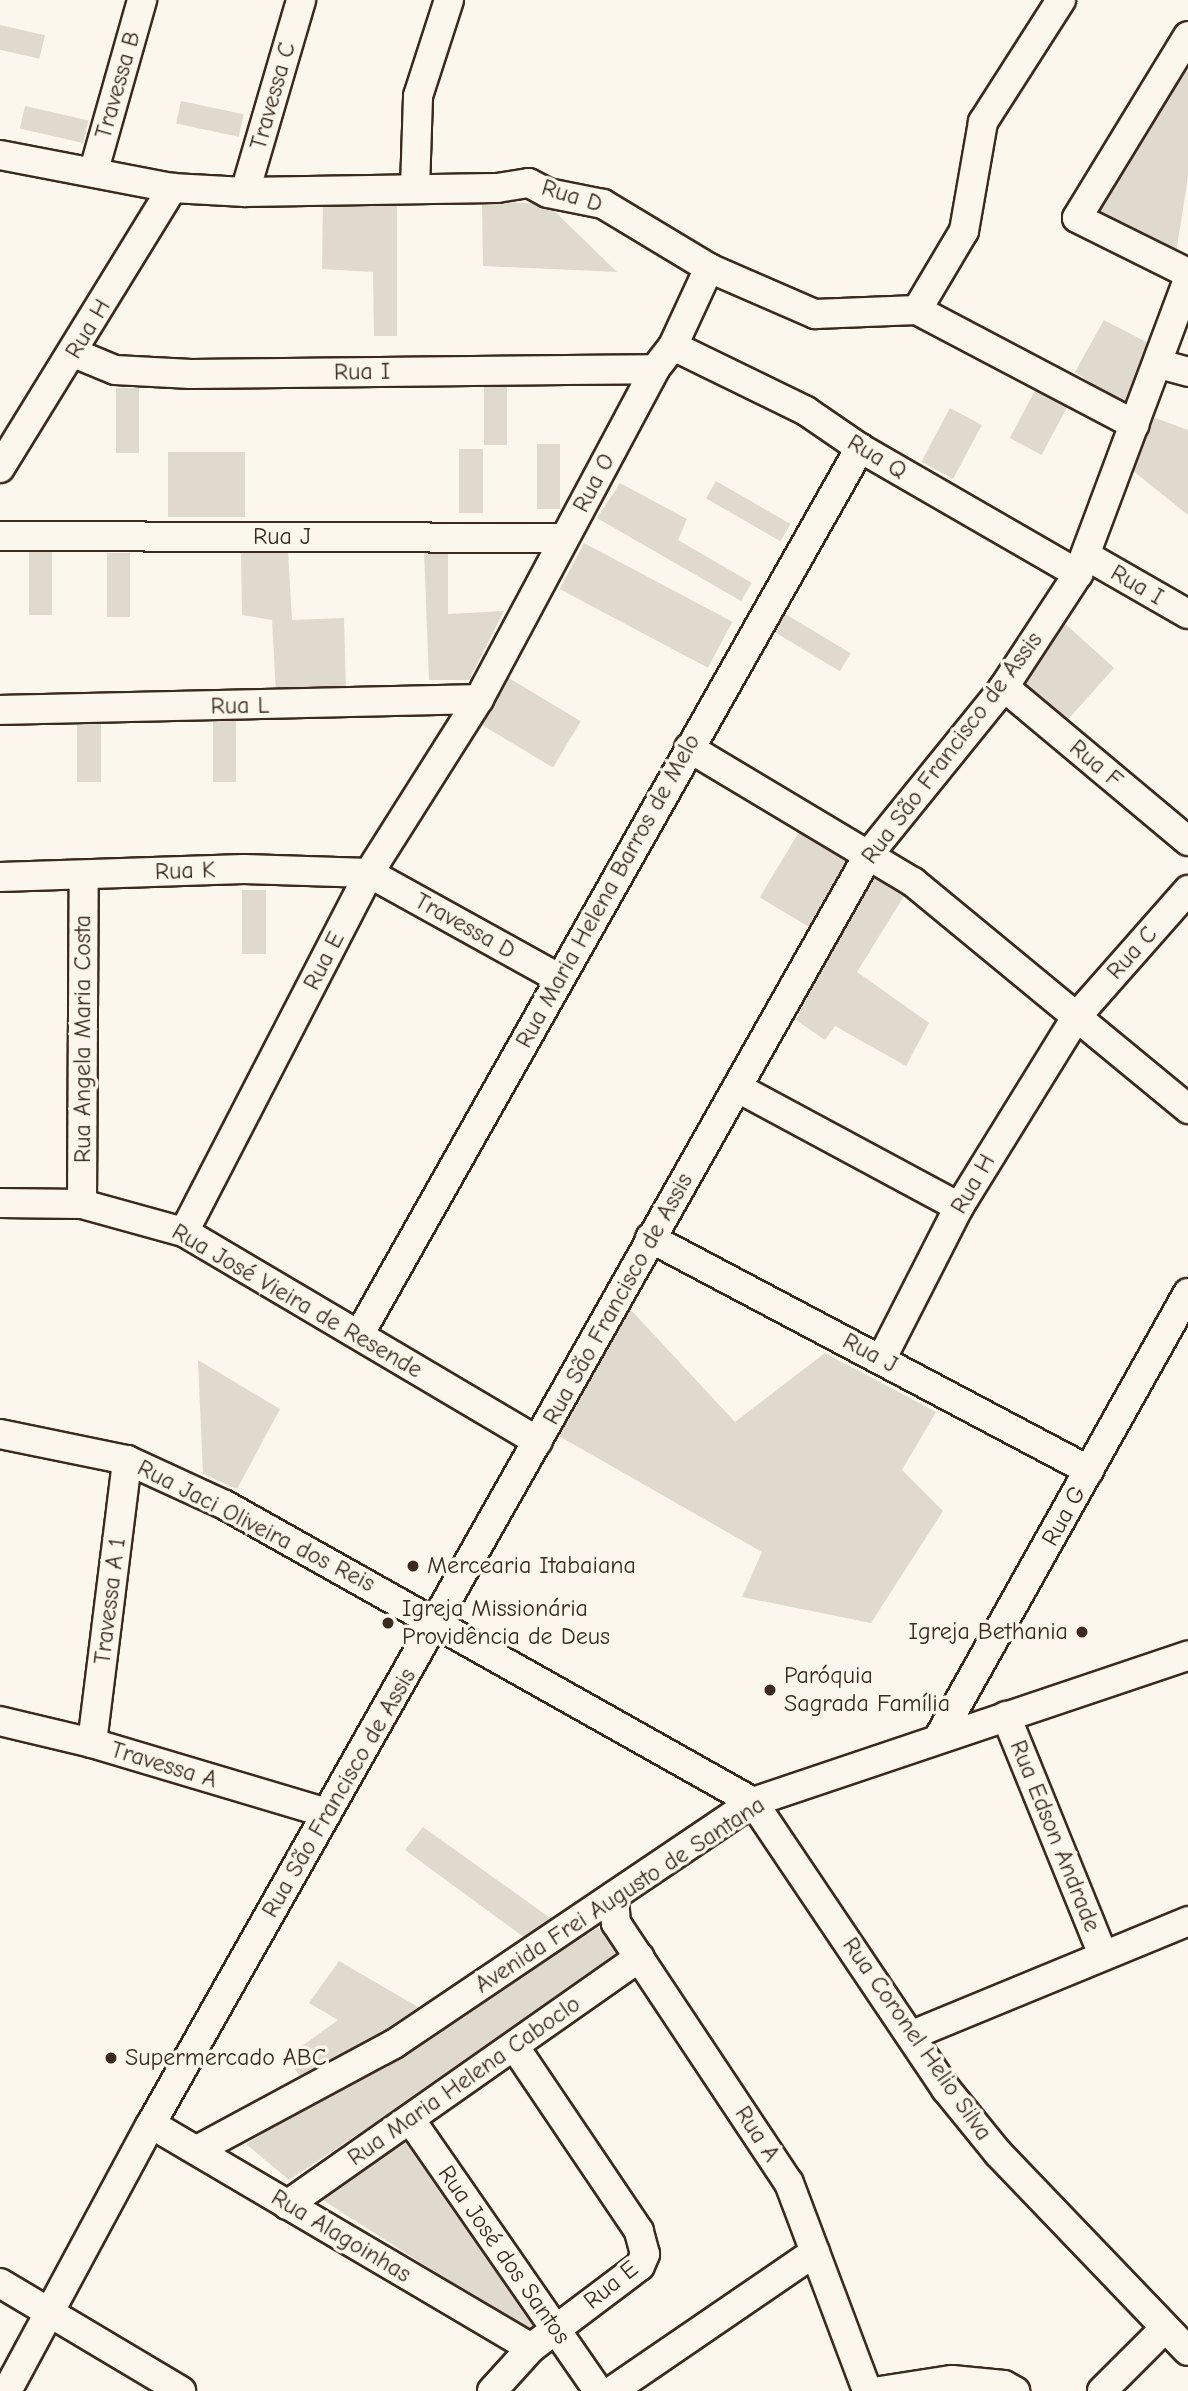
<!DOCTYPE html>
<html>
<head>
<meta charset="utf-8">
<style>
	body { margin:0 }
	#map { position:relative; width:1188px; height:2391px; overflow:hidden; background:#fbf7ec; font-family:"Comic Neue",sans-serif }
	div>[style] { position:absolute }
	.green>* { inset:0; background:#dfd9ce; transform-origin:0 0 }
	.roads { filter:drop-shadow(2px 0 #3b2a1e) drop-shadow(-2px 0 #3b2a1e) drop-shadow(0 2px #3b2a1e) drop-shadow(0 -2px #3b2a1e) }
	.minor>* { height:28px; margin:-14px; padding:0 14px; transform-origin:14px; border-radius:14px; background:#fbf7ec }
	.dots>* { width:19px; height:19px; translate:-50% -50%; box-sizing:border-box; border:4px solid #fbf7ec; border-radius:50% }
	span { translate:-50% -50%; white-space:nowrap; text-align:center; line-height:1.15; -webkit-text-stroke:7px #fbf7ec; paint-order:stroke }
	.street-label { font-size:24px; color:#3b2a1e }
	.poi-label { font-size:24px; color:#3b2a1e }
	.left { translate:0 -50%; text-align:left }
	.right { translate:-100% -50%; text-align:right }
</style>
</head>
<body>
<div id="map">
	<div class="green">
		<i style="left:0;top:25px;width:46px;height:24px;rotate:13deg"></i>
		<i style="clip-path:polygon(1188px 67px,1188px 177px,1176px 253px,1097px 213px)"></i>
		<i style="left:181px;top:101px;width:64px;height:23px;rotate:12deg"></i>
		<i style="left:25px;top:106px;width:65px;height:23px;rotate:13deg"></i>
		<i style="clip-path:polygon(323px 200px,397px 203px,397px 336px,374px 336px,373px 272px,322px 269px)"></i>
		<i style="clip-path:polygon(482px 201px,547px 204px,617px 272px,483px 266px)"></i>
		<i style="clip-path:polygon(1104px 320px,1150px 344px,1127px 407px,1075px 372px)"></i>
		<i style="left:484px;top:380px;width:23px;height:65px"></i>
		<i style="left:1038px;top:385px;width:36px;height:60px;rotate:28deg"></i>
		<i style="left:116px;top:388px;width:23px;height:65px"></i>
		<i style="left:950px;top:408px;width:36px;height:61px;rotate:28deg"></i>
		<i style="clip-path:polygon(1150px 416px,1188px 430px,1188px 515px,1132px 470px)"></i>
		<i style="left:537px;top:444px;width:23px;height:65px"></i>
		<i style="left:459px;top:449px;width:24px;height:64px"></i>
		<i style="left:245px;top:452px;width:65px;height:77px;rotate:90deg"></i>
		<i style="left:716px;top:481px;width:86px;height:20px;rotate:30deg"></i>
		<i style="clip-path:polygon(620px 483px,687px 519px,678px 540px,752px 583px,741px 601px,597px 518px)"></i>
		<i style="left:584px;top:543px;width:168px;height:52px;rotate:28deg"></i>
		<i style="clip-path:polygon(448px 549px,448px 614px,504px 611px,469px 680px,429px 680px,424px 550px)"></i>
		<i style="left:29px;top:551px;width:23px;height:64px"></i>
		<i style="clip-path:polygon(288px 551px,292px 620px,344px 618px,346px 692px,276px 693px,272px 620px,242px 615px,241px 553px)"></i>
		<i style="left:107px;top:553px;width:23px;height:64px"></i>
		<i style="left:777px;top:609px;width:86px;height:21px;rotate:31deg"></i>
		<i style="clip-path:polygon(1060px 619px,1114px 668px,1064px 724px,1019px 679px)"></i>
		<i style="left:507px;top:677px;width:86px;height:54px;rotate:31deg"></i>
		<i style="left:77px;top:717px;width:24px;height:65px"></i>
		<i style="left:213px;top:717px;width:23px;height:65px"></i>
		<i style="left:802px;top:827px;width:58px;height:82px;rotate:31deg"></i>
		<i style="clip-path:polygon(869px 873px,906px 893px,857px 972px,929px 1023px,906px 1066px,835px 1026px,825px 1040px,796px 1020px)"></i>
		<i style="left:242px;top:890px;width:24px;height:64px"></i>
		<i style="clip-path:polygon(630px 1309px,735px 1422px,825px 1353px,936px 1412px,902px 1470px,943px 1511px,871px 1623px,742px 1597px,762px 1552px,559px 1436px)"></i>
		<i style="clip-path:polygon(198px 1360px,280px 1409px,237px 1489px,203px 1474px)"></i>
		<i style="clip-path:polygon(423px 1827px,560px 1925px,529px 1941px,405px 1850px)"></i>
		<i style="clip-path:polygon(598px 1928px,623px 1958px,289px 2180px,246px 2144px)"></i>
		<i style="clip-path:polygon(339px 1961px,418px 2007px,306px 2086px,287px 2057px,338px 2020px,309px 2003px)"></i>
		<i style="clip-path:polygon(406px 2140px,534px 2324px,526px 2330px,318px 2197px)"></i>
	</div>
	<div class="roads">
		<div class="minor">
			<i style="left:1188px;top:36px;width:213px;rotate:121.4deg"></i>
			<i style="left:1077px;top:218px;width:124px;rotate:26.4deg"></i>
			<i style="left:0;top:155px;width:175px;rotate:10.9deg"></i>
			<i style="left:172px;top:188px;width:73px;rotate:3.1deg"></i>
			<i style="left:245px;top:192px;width:252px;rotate:-0.9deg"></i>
			<i style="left:497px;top:188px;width:32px;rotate:-9deg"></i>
			<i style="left:529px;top:183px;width:21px;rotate:28deg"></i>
			<i style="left:548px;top:193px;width:56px;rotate:11.3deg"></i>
			<i style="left:603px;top:204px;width:124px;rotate:31.1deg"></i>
			<i style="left:709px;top:268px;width:116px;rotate:23.5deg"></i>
			<i style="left:815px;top:314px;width:102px;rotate:-2.2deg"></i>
			<i style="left:917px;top:310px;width:246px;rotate:27.8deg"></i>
			<i style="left:94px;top:170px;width:177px;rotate:-74.2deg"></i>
			<i style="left:415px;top:188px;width:92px;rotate:-88.1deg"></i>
			<i style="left:418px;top:96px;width:101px;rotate:-72.1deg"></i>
			<i style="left:245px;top:192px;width:200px;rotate:-73.7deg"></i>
			<i style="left:917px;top:310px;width:92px;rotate:-59.3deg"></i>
			<i style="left:964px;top:231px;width:111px;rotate:-80.1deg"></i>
			<i style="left:983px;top:122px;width:145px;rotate:-57.4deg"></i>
			<i style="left:673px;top:346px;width:148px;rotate:26deg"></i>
			<i style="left:806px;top:411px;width:65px;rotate:34.4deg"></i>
			<i style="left:860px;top:448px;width:252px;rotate:30deg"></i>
			<i style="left:74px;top:353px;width:44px;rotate:22.5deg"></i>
			<i style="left:115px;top:370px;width:76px;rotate:3deg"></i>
			<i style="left:191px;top:374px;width:464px;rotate:-0.6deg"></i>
			<i style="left:1159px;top:364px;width:30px;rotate:15deg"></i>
			<i style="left:0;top:468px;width:329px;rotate:-58.4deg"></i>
			<i style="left:0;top:536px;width:564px;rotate:0.2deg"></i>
			<i style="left:1087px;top:556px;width:116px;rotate:29.9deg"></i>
			<i style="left:1004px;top:687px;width:240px;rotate:39.9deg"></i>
			<i style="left:0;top:710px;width:479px;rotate:-1.3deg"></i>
			<i style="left:689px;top:748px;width:261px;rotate:30.9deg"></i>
			<i style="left:913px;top:882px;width:357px;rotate:39.5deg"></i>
			<i style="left:0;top:877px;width:244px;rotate:-1.9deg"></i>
			<i style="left:244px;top:869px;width:125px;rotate:1.8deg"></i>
			<i style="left:369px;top:873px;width:218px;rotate:29deg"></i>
			<i style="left:738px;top:1088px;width:251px;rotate:28.3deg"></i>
			<i style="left:0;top:1203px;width:82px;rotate:0.7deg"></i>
			<i style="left:82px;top:1204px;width:106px;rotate:15.4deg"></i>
			<i style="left:184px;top:1232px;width:411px;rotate:30.6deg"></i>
			<i style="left:82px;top:1204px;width:329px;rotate:-89.7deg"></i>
			<i style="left:184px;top:1232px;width:404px;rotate:-62.7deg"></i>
			<i style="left:369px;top:873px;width:206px;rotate:-57.7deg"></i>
			<i style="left:479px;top:699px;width:374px;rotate:-61.9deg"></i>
			<i style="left:655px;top:369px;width:29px;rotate:-52deg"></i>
			<i style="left:673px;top:346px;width:86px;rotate:-65.2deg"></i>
			<i style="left:650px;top:1238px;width:497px;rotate:27.9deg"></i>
			<i style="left:359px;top:1335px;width:1019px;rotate:-60.54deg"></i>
			<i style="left:882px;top:1358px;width:169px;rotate:-63deg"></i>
			<i style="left:959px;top:1207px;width:225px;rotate:-58.3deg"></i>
			<i style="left:1077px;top:1016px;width:168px;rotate:-48.6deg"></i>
			<i style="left:0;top:1434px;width:130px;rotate:11.6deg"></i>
			<i style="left:127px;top:1460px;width:108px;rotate:24.7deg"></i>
			<i style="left:225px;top:1505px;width:606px;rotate:29.36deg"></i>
			<i style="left:753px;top:1802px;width:346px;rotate:56.1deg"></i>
			<i style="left:946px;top:2089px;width:82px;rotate:50.9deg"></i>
			<i style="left:998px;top:2153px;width:274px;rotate:46.2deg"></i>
			<i style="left:1006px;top:1716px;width:258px;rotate:67.9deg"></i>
			<i style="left:0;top:1721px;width:95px;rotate:13.4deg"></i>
			<i style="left:92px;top:1743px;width:245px;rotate:16.6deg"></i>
			<i style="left:939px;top:1737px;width:509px;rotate:-60.72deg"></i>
			<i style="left:92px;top:1743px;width:285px;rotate:-82.9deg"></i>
			<i style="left:614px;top:1896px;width:27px;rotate:86deg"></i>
			<i style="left:616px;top:1923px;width:312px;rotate:56.4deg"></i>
			<i style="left:789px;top:2183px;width:222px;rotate:69.4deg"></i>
			<i style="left:912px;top:2035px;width:299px;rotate:-22.4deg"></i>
			<i style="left:410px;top:2119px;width:331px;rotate:55.3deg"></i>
			<i style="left:151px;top:2124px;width:441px;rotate:30.5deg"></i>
			<i style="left:197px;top:2150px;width:224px;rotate:-28.3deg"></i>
			<i style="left:394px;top:2044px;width:433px;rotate:-34deg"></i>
			<i style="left:753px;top:1802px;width:459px;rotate:-18.6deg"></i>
			<i style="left:287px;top:2205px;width:431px;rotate:-35.1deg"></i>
			<i style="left:0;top:2283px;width:211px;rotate:30.8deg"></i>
			<i style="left:7px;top:2391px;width:303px;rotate:-61.7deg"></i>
			<i style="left:151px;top:2124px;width:1459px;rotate:-60.52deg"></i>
			<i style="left:869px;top:854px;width:215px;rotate:-51deg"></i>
			<i style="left:1004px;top:687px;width:135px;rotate:-56.8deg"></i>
			<i style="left:1078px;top:574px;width:314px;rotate:-69.5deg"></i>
			<i style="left:492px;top:2391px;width:58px;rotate:-47.8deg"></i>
			<i style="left:531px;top:2348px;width:136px;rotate:-37deg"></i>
			<i style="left:640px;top:2266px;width:13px;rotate:-67deg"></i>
			<i style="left:645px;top:2254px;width:24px;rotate:-105deg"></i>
			<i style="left:639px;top:2231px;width:222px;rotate:-124deg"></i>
			<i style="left:612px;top:2391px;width:246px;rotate:-34.4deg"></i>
			<i style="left:880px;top:2391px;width:73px;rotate:-8.7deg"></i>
			<i style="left:952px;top:2380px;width:52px;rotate:5.5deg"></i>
			<i style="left:1004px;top:2385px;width:13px;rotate:29deg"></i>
			<i style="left:1102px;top:2391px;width:89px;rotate:-45deg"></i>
		</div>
	</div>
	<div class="dots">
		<i style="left:413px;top:1566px;background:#3b2a1e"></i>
		<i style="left:388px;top:1623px;background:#3b2a1e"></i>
		<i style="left:1082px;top:1632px;background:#3b2a1e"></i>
		<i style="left:770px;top:1690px;background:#3b2a1e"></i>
		<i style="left:111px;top:2058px;background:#3b2a1e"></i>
	</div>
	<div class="street-label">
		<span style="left:118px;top:85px;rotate:-74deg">Travessa B</span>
		<span style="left:273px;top:96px;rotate:-74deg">Travessa C</span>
		<span style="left:572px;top:196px;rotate:17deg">Rua D</span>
		<span style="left:88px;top:329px;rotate:-59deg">Rua H</span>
		<span style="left:362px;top:372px;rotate:-1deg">Rua I</span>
		<span style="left:877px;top:457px;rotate:31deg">Rua Q</span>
		<span style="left:594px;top:483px;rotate:-62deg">Rua O</span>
		<span style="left:282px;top:537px">Rua J</span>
		<span style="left:1137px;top:585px;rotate:30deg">Rua I</span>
		<span style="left:240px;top:706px;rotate:-1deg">Rua L</span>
		<span style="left:952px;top:748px;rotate:-53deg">Rua São Francisco de Assis</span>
		<span style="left:1096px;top:764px;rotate:40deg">Rua F</span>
		<span style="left:185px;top:871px;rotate:-2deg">Rua K</span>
		<span style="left:608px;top:891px;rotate:-61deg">Rua Maria Helena Barros de Melo</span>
		<span style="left:465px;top:926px;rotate:29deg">Travessa D</span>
		<span style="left:1132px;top:953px;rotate:-48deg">Rua C</span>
		<span style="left:324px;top:961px;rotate:-63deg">Rua E</span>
		<span style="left:83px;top:1039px;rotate:-90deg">Rua Angela Maria Costa</span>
		<span style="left:973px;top:1184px;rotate:-60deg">Rua H</span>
		<span style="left:618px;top:1299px;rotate:-61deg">Rua São Francisco de Assis</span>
		<span style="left:297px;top:1301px;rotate:30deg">Rua José Vieira de Resende</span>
		<span style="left:870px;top:1353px;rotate:28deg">Rua J</span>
		<span style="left:1064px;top:1516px;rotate:-61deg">Rua G</span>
		<span style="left:256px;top:1526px;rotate:27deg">Rua Jaci Oliveira dos Reis</span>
		<span style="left:110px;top:1601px;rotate:-83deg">Travessa A 1</span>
		<span style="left:164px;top:1765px;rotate:17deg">Travessa A</span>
		<span style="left:339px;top:1793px;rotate:-60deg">Rua São Francisco de Assis</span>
		<span style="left:1055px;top:1836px;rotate:68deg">Rua Edson Andrade</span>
		<span style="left:620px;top:1895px;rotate:-33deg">Avenida Frei Augusto de Santana</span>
		<span style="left:917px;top:2039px;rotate:55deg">Rua Coronel Helio Silva</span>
		<span style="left:464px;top:2081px;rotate:-35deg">Rua Maria Helena Caboclo</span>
		<span style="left:757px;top:2134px;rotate:57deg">Rua A</span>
		<span style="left:341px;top:2236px;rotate:31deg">Rua Alagoinhas</span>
		<span style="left:504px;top:2255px;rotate:55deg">Rua José dos Santos</span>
		<span style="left:611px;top:2285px;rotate:-39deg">Rua E</span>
	</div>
	<div class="poi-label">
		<span class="left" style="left:427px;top:1566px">Mercearia Itabaiana</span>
		<span class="left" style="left:402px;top:1623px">Igreja Missionária<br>Providência de Deus</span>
		<span class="right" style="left:1068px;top:1632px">Igreja Bethania</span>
		<span class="left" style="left:784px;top:1690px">Paróquia<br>Sagrada Família</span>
		<span class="left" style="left:125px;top:2058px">Supermercado ABC</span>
	</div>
</div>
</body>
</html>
